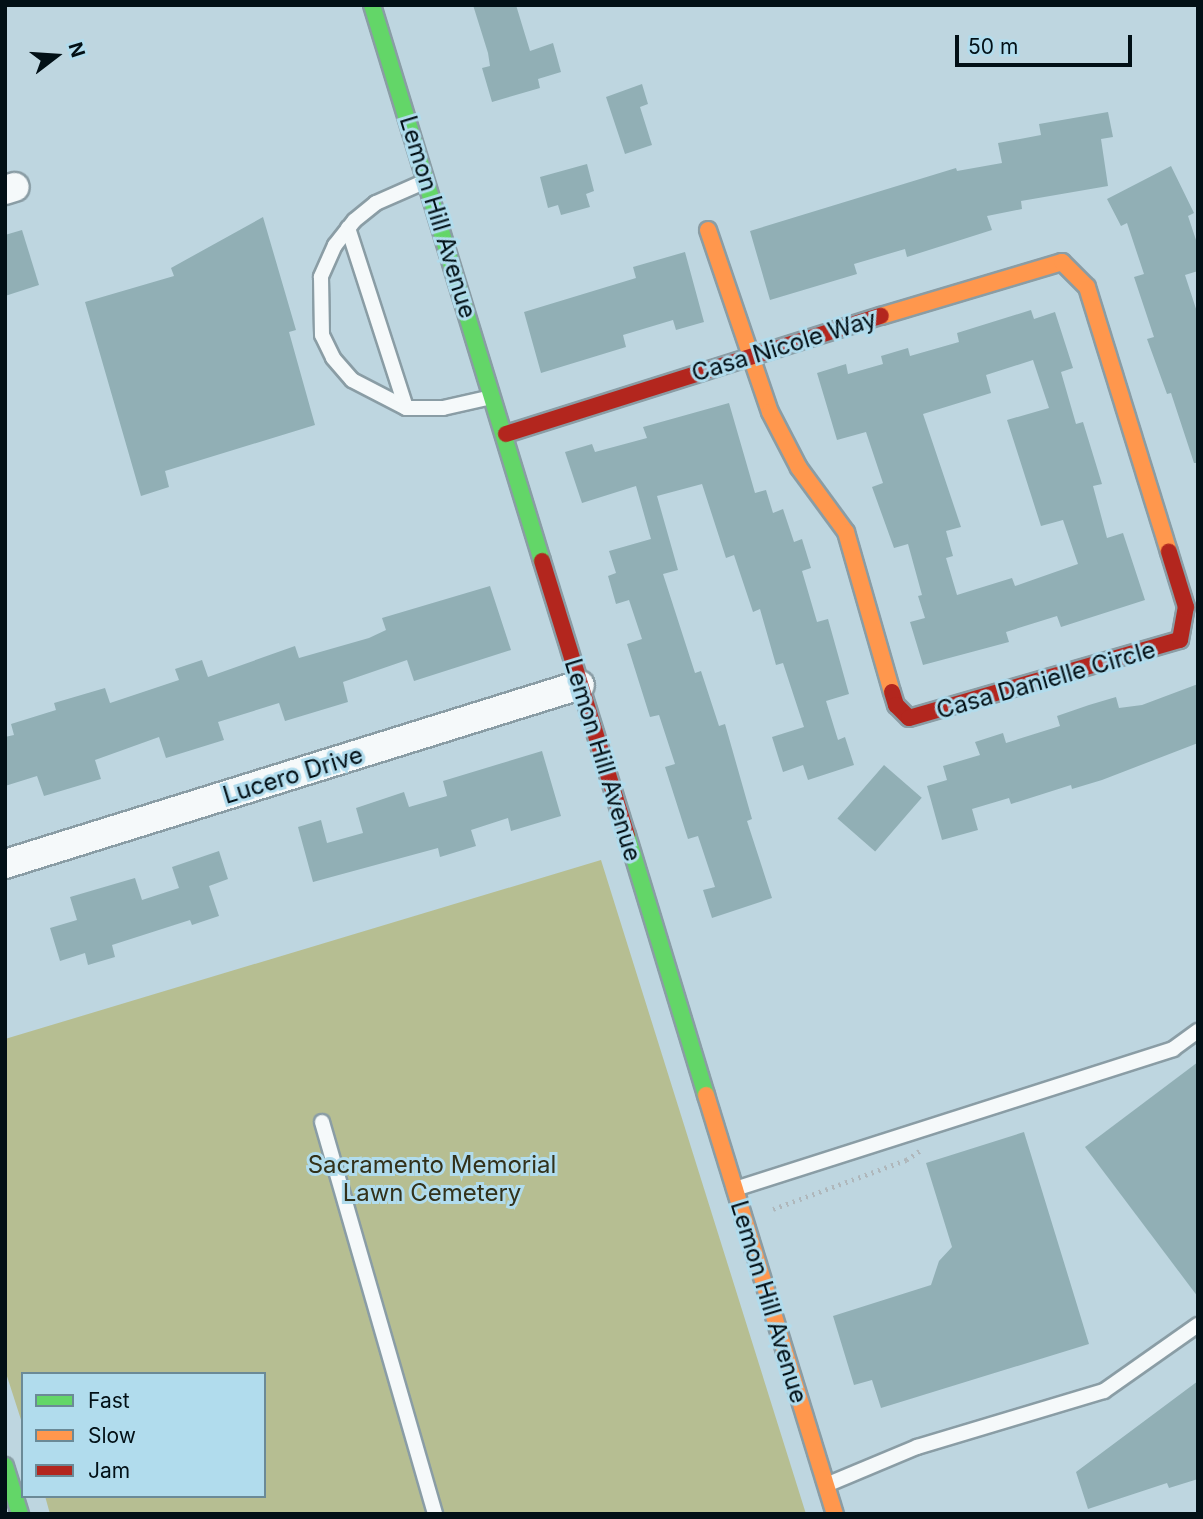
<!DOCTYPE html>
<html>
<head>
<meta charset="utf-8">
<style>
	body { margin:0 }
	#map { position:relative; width:1203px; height:1519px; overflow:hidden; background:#bed6e0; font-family:Inter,sans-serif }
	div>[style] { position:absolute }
	.green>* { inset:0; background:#b6be92 }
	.building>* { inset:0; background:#91afb5; transform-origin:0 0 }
	.path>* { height:4.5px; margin-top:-2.25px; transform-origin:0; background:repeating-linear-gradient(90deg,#afb7bb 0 2px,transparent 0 7px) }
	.roads { filter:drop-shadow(2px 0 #8a9da5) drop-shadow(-2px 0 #8a9da5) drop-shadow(0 2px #8a9da5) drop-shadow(0 -2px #8a9da5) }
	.lane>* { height:14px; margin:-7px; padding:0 7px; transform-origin:7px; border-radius:7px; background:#f5f9fa }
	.street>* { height:28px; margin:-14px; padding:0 14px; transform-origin:14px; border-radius:14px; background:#f5f9fa }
	.fast>* { height:16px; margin:-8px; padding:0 8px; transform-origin:8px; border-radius:8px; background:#63d668 }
	.slow>* { height:16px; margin:-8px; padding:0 8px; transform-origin:8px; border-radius:8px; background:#ff974d }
	.jam>* { height:16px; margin:-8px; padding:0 8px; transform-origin:8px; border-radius:8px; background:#b3261e }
	span { translate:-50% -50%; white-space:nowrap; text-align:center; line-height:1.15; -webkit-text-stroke:6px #b1dced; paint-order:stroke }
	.street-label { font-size:24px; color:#021016 }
	.park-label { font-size:24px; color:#32311a }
	.frame { position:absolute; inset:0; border:7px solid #021016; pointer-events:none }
	.legend { position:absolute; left:21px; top:1372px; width:245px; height:126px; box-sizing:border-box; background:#b1dced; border:2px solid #6b8a97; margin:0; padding:9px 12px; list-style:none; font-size:21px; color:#021016 }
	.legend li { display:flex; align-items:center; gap:14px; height:35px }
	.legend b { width:35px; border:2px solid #6b8a97 }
	.north { position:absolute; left:21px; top:21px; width:70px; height:70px; -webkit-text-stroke:5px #b1dced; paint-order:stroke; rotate:73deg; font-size:19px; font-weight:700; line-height:28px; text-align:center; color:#021016 }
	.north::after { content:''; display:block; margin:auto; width:24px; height:32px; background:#021016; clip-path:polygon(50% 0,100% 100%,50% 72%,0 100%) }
	.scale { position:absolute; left:955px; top:35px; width:177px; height:32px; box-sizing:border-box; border:4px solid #021016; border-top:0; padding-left:9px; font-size:21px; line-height:24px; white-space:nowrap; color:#021016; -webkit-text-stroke:5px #b1dced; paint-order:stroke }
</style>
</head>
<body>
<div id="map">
	<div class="green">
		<i style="clip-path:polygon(601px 860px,806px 1514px,50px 1514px,45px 1496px,264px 1496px,264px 1374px,23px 1374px,23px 1426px,5px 1370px,5px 1039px)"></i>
	</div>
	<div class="building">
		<i style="clip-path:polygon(473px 5px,516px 5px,530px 51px,553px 43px,561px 72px,538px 79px,540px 88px,492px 102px,482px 68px,490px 66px,488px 53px)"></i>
		<i style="clip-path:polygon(642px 84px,648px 104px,640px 107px,652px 145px,625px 154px,606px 97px)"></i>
		<i style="clip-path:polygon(1108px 112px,1113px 137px,1101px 139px,1108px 186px,1021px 201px,1022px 209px,987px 216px,992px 230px,907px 257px,905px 249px,854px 264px,857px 274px,770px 300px,750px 231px,956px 168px,957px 171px,1002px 163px,998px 143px,1041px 135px,1039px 124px)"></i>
		<i style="clip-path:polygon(587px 164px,594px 191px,586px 194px,590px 207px,561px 215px,558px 205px,548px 208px,540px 177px)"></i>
		<i style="clip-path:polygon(1171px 166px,1194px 213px,1188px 216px,1198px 246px,1198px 271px,1185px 275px,1198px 315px,1198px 463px,1194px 463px,1171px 393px,1167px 394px,1147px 339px,1154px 337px,1134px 277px,1144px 274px,1127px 223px,1121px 226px,1107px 199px)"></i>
		<i style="clip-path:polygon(263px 217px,296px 330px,289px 332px,315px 425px,165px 471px,169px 487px,141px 496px,85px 302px,174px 276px,171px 268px)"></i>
		<i style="clip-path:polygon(22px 230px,39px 285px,5px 296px,5px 235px)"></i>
		<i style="clip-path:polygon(685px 252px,704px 322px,676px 330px,673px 320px,623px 335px,626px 347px,541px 373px,524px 312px,636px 278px,633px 267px)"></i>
		<i style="clip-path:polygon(evenodd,1031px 310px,1034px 319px,1055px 312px,1073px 368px,1061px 372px,1076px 424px,1083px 422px,1102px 484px,1093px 486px,1107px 538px,1123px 533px,1145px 600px,1061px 627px,1057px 616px,1006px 632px,1009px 642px,923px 665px,910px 622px,925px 618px,918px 596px,922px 595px,908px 544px,894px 548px,872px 487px,883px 483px,866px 432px,837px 440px,817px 373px,846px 364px,848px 374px,883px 364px,881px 356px,908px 348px,910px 356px,959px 342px,957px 333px,1031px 310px,1033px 360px,1049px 408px,1007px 420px,1041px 526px,1063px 520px,1078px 564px,1015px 586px,1012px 578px,957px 595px,946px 558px,953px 556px,946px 531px,961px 527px,923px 414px,991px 393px,986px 375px,1033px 360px)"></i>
		<i style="clip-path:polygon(729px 403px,755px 493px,766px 490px,773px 513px,783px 509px,794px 542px,802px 539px,811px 568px,802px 571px,817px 622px,828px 619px,849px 694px,826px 701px,838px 740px,845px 737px,854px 765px,808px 780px,803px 765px,783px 772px,772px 737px,804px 727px,783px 663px,776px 665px,760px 609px,753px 612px,734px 555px,726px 558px,702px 484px,657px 496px,678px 570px,663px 574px,695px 673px,701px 671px,719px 726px,725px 724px,752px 819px,747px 821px,772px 898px,712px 918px,703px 890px,715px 887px,698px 836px,688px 839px,665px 767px,675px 764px,659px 715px,650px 717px,627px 644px,642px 639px,629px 600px,616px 604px,608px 576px,616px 573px,609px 551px,651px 539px,636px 486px,582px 503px,565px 452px,592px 444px,595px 452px,647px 438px,643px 427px)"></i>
		<i style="clip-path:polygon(490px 586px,511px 650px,414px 681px,407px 660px,343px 682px,348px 702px,285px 721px,279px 703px,218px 722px,224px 740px,166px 758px,159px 737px,95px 760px,101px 779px,44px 796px,37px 776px,5px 786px,5px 737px,14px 735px,11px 724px,56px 710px,54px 703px,105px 688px,110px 703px,179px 680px,175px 669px,202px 660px,208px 677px,295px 646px,299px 658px,369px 638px,386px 630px,382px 618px)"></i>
		<i style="clip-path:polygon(1198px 684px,1198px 743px,1102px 780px,1072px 789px,1071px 785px,1011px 804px,1009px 798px,972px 809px,978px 830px,942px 840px,927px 786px,947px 780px,943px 766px,980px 755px,975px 742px,1003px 733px,1006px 743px,1060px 726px,1057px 716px,1089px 705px,1116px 697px,1119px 708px,1142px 705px)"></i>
		<i style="clip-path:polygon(542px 751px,561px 816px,511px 831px,508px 818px,471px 830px,476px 846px,440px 857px,438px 848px,313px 882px,298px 827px,321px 820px,327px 843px,363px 833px,356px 808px,404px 792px,409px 807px,447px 796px,443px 781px)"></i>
		<i style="left:884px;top:765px;width:50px;height:71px;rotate:41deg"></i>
		<i style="clip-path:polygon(219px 851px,228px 879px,209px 886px,219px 916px,192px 925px,190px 920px,112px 945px,115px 957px,88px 965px,85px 953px,60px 961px,50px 928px,77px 920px,70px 897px,135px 878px,142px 900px,179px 888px,172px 867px)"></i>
		<i style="clip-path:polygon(1198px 1062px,1198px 1297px,1085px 1147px)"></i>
		<i style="clip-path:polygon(1024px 1132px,1089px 1344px,881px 1408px,872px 1380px,854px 1385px,833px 1316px,931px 1285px,939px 1261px,952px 1247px,926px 1163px)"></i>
		<i style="clip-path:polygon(1198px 1381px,1198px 1479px,1169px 1488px,1167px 1483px,1088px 1509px,1076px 1472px)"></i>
	</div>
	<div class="path">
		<i style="left:773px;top:1209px;width:142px;rotate:-20.2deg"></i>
		<i style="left:906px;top:1160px;width:18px;rotate:-34deg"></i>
	</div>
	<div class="roads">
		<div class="lane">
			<i style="left:426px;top:181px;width:55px;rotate:156.3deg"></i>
			<i style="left:376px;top:203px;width:28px;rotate:141deg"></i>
			<i style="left:354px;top:221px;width:31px;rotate:128deg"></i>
			<i style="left:335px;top:245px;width:35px;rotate:114deg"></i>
			<i style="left:321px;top:277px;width:58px;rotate:89deg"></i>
			<i style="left:322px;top:335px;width:25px;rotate:64deg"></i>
			<i style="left:333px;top:358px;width:29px;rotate:49deg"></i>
			<i style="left:352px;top:380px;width:61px;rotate:27.4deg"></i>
			<i style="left:406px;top:408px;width:37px"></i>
			<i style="left:443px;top:408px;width:50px;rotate:-12.7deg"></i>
			<i style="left:348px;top:228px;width:189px;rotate:72.1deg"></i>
			<i style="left:322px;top:1122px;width:408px;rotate:73.9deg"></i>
			<i style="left:735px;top:1189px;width:460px;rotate:-17.7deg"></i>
			<i style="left:1173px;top:1049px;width:31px;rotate:-36deg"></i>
			<i style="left:826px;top:1485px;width:99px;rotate:-22.7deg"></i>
			<i style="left:917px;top:1447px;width:195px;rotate:-16.7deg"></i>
			<i style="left:1104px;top:1391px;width:115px;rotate:-35.1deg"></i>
		</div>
		<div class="street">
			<i style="left:5px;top:190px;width:10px;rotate:-17deg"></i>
			<i style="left:5px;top:864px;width:602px;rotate:-17.29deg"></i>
		</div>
		<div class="fast">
			<i style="left:372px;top:5px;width:581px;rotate:73deg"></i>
			<i style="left:627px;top:835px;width:272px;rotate:73.1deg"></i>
			<i style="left:5px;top:1466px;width:50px;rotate:72.6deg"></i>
		</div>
		<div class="slow">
			<i style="left:708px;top:230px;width:192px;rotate:71.2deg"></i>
			<i style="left:770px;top:412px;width:63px;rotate:62.6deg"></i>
			<i style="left:799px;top:468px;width:79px;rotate:53.7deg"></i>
			<i style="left:846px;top:532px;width:166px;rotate:74deg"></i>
			<i style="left:881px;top:316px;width:189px;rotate:-16.6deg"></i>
			<i style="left:1062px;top:262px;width:35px;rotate:45deg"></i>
			<i style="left:1087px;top:287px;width:277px;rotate:72.8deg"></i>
			<i style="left:706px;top:1095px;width:438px;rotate:72.9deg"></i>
		</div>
		<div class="jam">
			<i style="left:506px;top:434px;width:393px;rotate:-17.5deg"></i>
			<i style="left:542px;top:561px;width:287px;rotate:72.8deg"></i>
			<i style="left:892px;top:692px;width:14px;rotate:73deg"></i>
			<i style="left:896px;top:705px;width:18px;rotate:45deg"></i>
			<i style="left:909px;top:718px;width:282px;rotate:-16.1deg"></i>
			<i style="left:1180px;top:640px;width:34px;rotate:-80deg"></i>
			<i style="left:1186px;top:607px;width:58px;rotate:-107.2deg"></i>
		</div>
	</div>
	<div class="street-label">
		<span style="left:438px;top:217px;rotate:73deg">Lemon Hill Avenue</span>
		<span style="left:784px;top:346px;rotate:-17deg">Casa Nicole Way</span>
		<span style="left:1046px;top:680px;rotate:-16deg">Casa Danielle Circle</span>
		<span style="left:603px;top:760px;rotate:73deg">Lemon Hill Avenue</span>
		<span style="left:293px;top:775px;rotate:-17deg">Lucero Drive</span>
		<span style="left:769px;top:1302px;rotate:73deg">Lemon Hill Avenue</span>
	</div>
	<div class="park-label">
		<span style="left:432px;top:1179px">Sacramento Memorial<br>Lawn Cemetery</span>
	</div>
	<div class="frame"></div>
	<ul class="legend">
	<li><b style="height:9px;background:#63d668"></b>Fast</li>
	<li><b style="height:9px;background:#ff974d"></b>Slow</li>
	<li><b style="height:9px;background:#b3261e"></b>Jam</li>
	</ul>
	<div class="north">N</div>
	<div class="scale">50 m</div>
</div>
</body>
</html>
